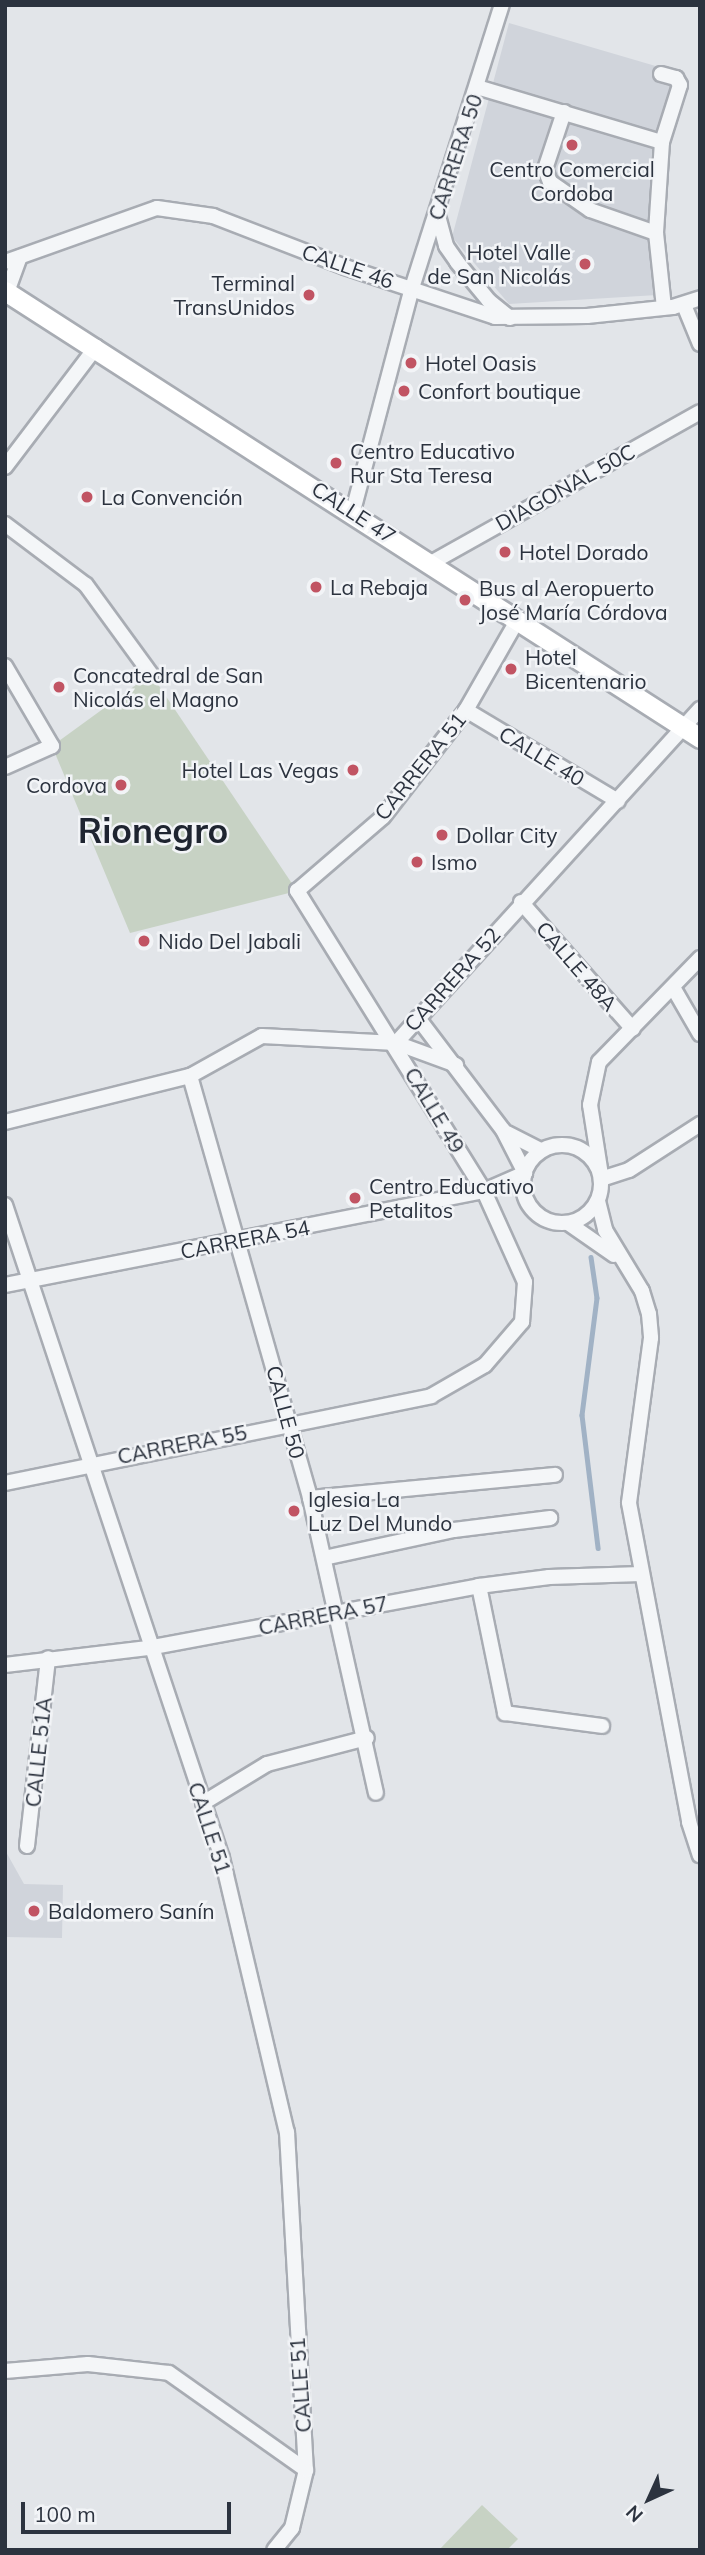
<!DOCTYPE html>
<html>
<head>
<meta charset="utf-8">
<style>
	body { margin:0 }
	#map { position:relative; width:705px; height:2555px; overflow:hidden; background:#e2e5e9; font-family:Mulish,sans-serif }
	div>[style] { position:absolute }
	.built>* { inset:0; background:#d0d4db }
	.green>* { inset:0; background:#c7d2c4 }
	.stream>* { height:4.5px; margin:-2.25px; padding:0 2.25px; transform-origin:2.25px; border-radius:2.25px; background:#a1b2c5 }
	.roads { filter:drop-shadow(2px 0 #a8acb3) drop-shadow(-2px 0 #a8acb3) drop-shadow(0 2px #a8acb3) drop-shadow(0 -2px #a8acb3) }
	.minor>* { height:14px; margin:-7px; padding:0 7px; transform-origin:7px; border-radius:7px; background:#f4f6f8 }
	.minor>.ring { margin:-7px; padding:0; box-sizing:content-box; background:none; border:14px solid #f4f6f8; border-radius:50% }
	.major>* { height:19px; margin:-9.5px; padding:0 9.5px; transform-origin:9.5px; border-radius:9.5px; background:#fff }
	.dots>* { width:19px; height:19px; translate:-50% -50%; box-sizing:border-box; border:4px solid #f2f4f7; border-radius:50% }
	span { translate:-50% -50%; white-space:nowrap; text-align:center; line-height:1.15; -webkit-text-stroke:5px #f2f4f7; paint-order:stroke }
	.street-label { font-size:21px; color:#2c333f }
	.poi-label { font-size:21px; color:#2c333f }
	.right { translate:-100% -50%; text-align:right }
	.left { translate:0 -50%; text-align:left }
	.town-label { font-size:35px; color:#1e2430; font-weight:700 }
	.frame { position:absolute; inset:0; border:7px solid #2c333f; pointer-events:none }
	.north { position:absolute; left:614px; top:2464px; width:70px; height:70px; -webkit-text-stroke:5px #f2f4f7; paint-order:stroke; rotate:225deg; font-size:19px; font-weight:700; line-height:28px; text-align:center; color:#2c333f }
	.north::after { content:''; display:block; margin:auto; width:24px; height:32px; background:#2c333f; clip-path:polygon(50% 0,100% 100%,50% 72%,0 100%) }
	.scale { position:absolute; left:21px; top:2502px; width:210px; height:32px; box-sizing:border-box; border:4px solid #2c333f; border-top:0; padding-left:9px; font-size:21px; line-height:24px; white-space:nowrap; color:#2c333f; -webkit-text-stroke:5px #f2f4f7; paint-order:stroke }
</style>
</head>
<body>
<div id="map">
	<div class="built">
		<i style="clip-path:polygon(509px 23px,676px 72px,654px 240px,657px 295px,509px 304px,452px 237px)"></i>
		<i style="clip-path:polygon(5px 1850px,24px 1884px,63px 1885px,62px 1938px,5px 1937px)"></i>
	</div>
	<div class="green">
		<i style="clip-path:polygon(151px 674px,297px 891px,130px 933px,52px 746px)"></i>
		<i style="clip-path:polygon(482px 2505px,518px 2539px,507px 2550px,439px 2550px)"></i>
	</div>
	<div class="stream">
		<i style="left:591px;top:1257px;width:41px;rotate:81.7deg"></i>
		<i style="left:597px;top:1298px;width:118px;rotate:97.3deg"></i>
		<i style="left:582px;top:1415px;width:134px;rotate:83.1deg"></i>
	</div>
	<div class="roads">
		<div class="minor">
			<i style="left:661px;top:74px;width:16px;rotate:15deg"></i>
			<i style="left:676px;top:78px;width:8px;rotate:60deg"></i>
			<i style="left:680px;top:85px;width:60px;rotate:107.5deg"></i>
			<i style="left:662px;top:142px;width:91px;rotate:93.8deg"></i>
			<i style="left:656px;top:233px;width:75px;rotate:83.9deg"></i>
			<i style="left:477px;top:87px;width:193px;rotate:16.6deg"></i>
			<i style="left:564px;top:112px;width:60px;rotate:108.4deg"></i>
			<i style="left:545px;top:169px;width:14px;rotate:69deg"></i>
			<i style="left:550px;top:182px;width:49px;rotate:35deg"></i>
			<i style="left:590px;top:210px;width:70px;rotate:19.2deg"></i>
			<i style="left:437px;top:212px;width:35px;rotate:75deg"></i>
			<i style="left:446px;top:246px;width:19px;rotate:55deg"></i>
			<i style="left:457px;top:262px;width:50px;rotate:50.6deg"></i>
			<i style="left:489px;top:301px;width:27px;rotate:39deg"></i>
			<i style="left:5px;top:262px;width:161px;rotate:-19.6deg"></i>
			<i style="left:157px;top:208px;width:57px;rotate:8.1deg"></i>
			<i style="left:213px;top:216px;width:142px;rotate:21.1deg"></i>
			<i style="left:345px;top:267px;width:158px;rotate:18.4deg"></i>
			<i style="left:495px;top:317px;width:92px;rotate:-0.6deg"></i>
			<i style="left:587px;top:316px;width:86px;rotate:-6deg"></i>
			<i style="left:673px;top:307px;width:28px;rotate:-18deg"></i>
			<i style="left:7px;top:292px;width:37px;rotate:-70deg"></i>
			<i style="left:684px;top:305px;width:42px;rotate:67.7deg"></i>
			<i style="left:5px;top:467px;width:151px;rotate:-52.8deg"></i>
			<i style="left:353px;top:511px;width:231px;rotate:-75.2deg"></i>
			<i style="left:412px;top:288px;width:297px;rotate:-72.4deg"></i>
			<i style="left:5px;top:524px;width:101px;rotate:37deg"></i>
			<i style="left:86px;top:585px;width:110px;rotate:53.9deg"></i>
			<i style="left:431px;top:563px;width:308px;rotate:-29.3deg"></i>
			<i style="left:5px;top:666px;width:93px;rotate:59.6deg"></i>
			<i style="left:52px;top:746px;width:51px;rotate:155.9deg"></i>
			<i style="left:466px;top:710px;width:177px;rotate:30.9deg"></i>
			<i style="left:521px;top:902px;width:169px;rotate:48.6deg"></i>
			<i style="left:674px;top:989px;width:52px;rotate:60deg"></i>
			<i style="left:396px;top:1043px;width:452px;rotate:-47.7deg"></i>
			<i style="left:190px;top:1076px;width:439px;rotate:74.1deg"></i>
			<i style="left:310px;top:1498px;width:302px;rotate:77.4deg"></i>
			<i style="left:5px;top:1122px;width:191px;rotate:-14deg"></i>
			<i style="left:190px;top:1076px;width:82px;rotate:-29.1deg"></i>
			<i style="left:262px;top:1036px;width:134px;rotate:3deg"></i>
			<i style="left:396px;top:1043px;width:64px;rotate:20.1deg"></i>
			<i style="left:507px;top:1133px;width:38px;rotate:27deg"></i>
			<i class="ring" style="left:523px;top:1145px;width:64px;height:64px"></i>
			<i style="left:601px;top:1175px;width:71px;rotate:-98.9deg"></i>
			<i style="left:590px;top:1105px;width:44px;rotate:-78.2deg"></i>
			<i style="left:599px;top:1062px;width:145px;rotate:-45.8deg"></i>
			<i style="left:601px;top:1179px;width:29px;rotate:-18deg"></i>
			<i style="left:629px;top:1170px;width:85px;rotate:-32.9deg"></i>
			<i style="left:598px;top:1201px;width:30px;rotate:76deg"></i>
			<i style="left:605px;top:1230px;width:71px;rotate:58.8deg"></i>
			<i style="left:642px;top:1291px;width:24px;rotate:73deg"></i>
			<i style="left:649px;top:1314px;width:24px;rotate:85deg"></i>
			<i style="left:651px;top:1338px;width:166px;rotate:97.6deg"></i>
			<i style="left:629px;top:1503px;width:325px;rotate:79.3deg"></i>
			<i style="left:689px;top:1822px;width:35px;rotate:72deg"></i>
			<i style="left:5px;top:1205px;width:688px;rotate:71.62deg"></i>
			<i style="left:222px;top:1858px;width:282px;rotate:76.7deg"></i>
			<i style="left:287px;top:2132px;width:339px;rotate:86.8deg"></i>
			<i style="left:306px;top:2470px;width:60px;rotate:103.6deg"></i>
			<i style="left:292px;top:2528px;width:28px;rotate:129deg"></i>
			<i style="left:568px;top:1223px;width:56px;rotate:34.8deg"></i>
			<i style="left:5px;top:1285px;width:488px;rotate:-11.1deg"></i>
			<i style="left:484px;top:1191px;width:45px;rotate:-23.7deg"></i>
			<i style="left:525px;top:1173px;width:48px;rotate:-117.1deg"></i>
			<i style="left:503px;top:1130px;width:141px;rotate:-127.2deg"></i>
			<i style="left:5px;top:1483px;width:435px;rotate:-11.5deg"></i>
			<i style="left:431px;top:1396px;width:62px;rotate:-29.9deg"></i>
			<i style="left:485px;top:1365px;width:57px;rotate:-49.3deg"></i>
			<i style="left:522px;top:1322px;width:40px;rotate:-85.7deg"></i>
			<i style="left:525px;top:1282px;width:100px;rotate:-114.3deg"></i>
			<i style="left:484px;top:1191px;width:354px;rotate:-121.9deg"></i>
			<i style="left:297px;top:891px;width:113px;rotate:-40.7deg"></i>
			<i style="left:383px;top:817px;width:135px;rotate:-52.2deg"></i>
			<i style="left:466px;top:710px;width:103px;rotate:-60.2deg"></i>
			<i style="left:310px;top:1498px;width:246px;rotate:-5.4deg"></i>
			<i style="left:324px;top:1558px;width:133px;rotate:-12.2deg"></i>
			<i style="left:454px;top:1530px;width:97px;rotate:-7.1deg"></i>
			<i style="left:479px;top:1586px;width:130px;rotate:78.4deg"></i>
			<i style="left:505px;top:1713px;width:98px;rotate:7.6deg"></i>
			<i style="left:5px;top:1665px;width:144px;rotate:-6.8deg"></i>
			<i style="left:148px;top:1648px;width:337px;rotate:-10.6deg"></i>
			<i style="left:479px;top:1586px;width:71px;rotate:-7.3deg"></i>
			<i style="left:549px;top:1577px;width:92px;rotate:-1.9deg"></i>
			<i style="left:203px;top:1803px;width:75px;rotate:-31.4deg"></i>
			<i style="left:267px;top:1764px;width:103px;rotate:-14.6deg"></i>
			<i style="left:27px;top:1846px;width:189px;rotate:-83.6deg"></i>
			<i style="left:5px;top:2371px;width:83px;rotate:-4.8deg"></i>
			<i style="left:88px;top:2364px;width:81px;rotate:6.3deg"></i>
			<i style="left:169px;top:2373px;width:168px;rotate:35.3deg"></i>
		</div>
		<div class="major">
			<i style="left:5px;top:291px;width:826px;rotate:32.75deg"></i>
		</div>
	</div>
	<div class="dots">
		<i style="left:572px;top:145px;background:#c15463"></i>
		<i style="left:585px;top:264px;background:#c15463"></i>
		<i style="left:309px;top:295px;background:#c15463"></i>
		<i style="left:411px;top:363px;background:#c15463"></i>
		<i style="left:404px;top:391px;background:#c15463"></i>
		<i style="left:336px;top:463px;background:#c15463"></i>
		<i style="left:87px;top:497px;background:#c15463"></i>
		<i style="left:505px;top:552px;background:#c15463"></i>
		<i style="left:316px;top:587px;background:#c15463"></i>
		<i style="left:465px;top:600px;background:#c15463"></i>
		<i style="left:511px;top:669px;background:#c15463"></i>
		<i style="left:59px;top:687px;background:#c15463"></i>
		<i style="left:353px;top:770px;background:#c15463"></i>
		<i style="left:121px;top:785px;background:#c15463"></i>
		<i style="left:442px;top:835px;background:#c15463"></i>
		<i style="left:417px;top:862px;background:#c15463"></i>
		<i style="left:144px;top:941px;background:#c15463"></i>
		<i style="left:355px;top:1198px;background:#c15463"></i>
		<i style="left:294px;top:1511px;background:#c15463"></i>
		<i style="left:34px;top:1911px;background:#c15463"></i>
	</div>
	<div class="street-label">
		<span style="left:455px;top:157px;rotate:-72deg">CARRERA 50</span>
		<span style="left:348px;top:266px;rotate:19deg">CALLE 46</span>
		<span style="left:565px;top:487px;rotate:-29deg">DIAGONAL 50C</span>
		<span style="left:354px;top:512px;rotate:33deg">CALLE 47</span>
		<span style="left:542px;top:756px;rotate:31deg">CALLE 40</span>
		<span style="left:420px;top:766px;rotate:-51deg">CARRERA 51</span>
		<span style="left:577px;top:966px;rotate:49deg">CALLE 48A</span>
		<span style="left:452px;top:979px;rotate:-48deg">CARRERA 52</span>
		<span style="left:435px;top:1110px;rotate:59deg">CALLE 49</span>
		<span style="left:245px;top:1239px;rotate:-11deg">CARRERA 54</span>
		<span style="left:286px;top:1412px;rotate:75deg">CALLE 50</span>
		<span style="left:182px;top:1444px;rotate:-11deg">CARRERA 55</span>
		<span style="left:323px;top:1615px;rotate:-11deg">CARRERA 57</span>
		<span style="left:38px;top:1752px;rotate:-84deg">CALLE 51A</span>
		<span style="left:210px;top:1828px;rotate:72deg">CALLE 51</span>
		<span style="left:300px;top:2385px;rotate:-94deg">CALLE 51</span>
	</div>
	<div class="poi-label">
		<span style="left:572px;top:181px">Centro Comercial<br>Cordoba</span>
		<span class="right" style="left:571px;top:264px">Hotel Valle<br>de San Nicolás</span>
		<span class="right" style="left:295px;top:295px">Terminal<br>TransUnidos</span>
		<span class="left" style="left:425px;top:363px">Hotel Oasis</span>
		<span class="left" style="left:418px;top:391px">Confort boutique</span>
		<span class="left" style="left:350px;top:463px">Centro Educativo<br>Rur Sta Teresa</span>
		<span class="left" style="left:101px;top:497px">La Convención</span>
		<span class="left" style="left:519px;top:552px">Hotel Dorado</span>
		<span class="left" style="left:330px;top:587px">La Rebaja</span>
		<span class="left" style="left:479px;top:600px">Bus al Aeropuerto<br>José María Córdova</span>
		<span class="left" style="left:525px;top:669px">Hotel<br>Bicentenario</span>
		<span class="left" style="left:73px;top:687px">Concatedral de San<br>Nicolás el Magno</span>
		<span class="right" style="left:339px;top:770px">Hotel Las Vegas</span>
		<span class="right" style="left:107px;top:785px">Cordova</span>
		<span class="left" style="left:456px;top:835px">Dollar City</span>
		<span class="left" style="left:431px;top:862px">Ismo</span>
		<span class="left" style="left:158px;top:941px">Nido Del Jabali</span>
		<span class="left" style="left:369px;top:1198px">Centro Educativo<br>Petalitos</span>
		<span class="left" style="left:308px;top:1511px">Iglesia La<br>Luz Del Mundo</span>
		<span class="left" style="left:48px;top:1911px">Baldomero Sanín</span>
	</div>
	<div class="town-label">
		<span style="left:153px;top:830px">Rionegro</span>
	</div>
	<div class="frame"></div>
	<div class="north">N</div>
	<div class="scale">100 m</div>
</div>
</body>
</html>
